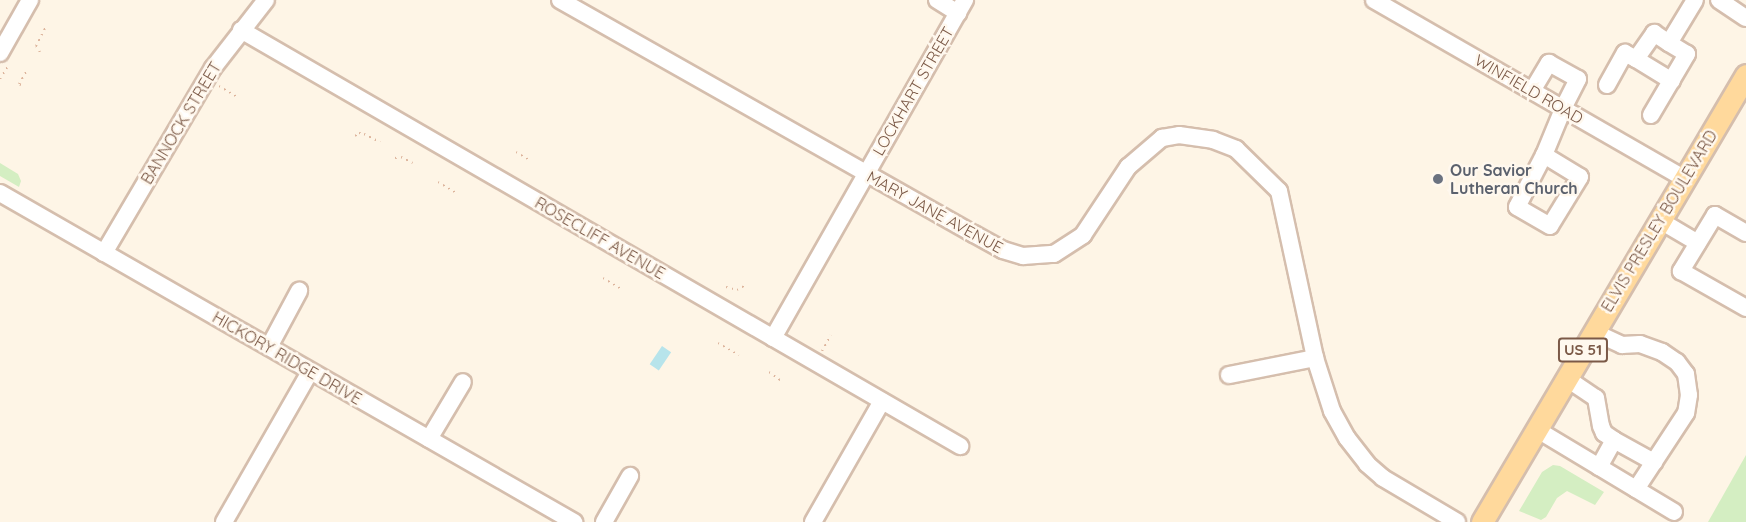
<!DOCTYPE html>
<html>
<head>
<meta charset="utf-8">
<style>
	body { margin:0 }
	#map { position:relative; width:1746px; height:522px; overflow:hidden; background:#fef5e6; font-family:Quicksand,sans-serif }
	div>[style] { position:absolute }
	.green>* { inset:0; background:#d4eec2 }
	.water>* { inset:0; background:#b7e4eb; transform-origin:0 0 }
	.path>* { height:2px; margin-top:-1px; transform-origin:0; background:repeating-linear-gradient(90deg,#ddb59d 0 1.5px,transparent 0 6px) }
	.roads { filter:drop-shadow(2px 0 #d5bead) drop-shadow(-2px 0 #d5bead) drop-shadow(0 2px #d5bead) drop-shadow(0 -2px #d5bead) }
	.minor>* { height:16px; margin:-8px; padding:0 8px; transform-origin:8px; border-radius:8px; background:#fff }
	.major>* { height:21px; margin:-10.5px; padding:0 10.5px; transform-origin:10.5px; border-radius:10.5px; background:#ffd99c }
	.dots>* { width:16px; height:16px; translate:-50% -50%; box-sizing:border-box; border:3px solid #fff8ee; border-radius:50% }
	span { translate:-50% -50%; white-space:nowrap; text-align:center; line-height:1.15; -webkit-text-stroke:5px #fff8ee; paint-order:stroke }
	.shield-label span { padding:2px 4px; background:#fff8ee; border:2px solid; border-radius:4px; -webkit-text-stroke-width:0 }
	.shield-label { font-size:15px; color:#7b5947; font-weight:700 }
	.street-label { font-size:16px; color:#7b5947 }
	.worship-label { font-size:16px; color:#5b616d; font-weight:700 }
	.left { translate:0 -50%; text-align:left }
</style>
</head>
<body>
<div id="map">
	<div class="green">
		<i style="clip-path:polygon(0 163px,18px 174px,21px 181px,19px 187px,0 176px)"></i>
		<i style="clip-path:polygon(1746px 455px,1746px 522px,1708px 522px)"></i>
		<i style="clip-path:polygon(1553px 465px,1560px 466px,1604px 492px,1595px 505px,1567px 491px,1557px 498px,1546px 517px,1541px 520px,1519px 511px,1542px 472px)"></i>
	</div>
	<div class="water">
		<i style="left:662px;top:346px;width:11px;height:22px;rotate:34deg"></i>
	</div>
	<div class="path">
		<i style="left:40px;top:52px;width:7px;rotate:-124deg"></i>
		<i style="left:36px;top:46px;width:22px;rotate:-63deg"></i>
		<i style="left:0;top:79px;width:15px;rotate:-58deg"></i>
		<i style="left:21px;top:85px;width:2px;rotate:-153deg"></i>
		<i style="left:19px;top:84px;width:16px;rotate:-60deg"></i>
		<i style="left:219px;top:86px;width:21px;rotate:31deg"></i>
		<i style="left:355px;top:136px;width:5px;rotate:-37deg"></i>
		<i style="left:359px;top:133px;width:5px;rotate:11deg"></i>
		<i style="left:364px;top:134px;width:18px;rotate:27deg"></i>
		<i style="left:516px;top:152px;width:17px;rotate:31deg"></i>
		<i style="left:395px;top:158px;width:6px;rotate:-9deg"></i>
		<i style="left:401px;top:157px;width:13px;rotate:27deg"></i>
		<i style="left:438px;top:182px;width:23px;rotate:31deg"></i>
		<i style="left:603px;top:278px;width:23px;rotate:31deg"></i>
		<i style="left:726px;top:287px;width:11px;rotate:15deg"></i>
		<i style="left:737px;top:290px;width:8px;rotate:-30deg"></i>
		<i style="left:718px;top:343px;width:24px;rotate:30deg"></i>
		<i style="left:822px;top:351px;width:18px;rotate:-61deg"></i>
		<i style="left:769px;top:372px;width:17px;rotate:36deg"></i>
	</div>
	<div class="roads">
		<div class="minor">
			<i style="left:560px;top:0;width:476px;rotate:29.5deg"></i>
			<i style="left:974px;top:234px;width:33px;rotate:29deg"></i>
			<i style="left:1003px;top:250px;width:21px;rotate:17deg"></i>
			<i style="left:1023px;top:256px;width:31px;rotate:-4deg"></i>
			<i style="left:1054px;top:254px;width:35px;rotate:-33deg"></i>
			<i style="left:1083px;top:235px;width:82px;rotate:-56.5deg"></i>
			<i style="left:1128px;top:167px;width:45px;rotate:-40.5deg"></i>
			<i style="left:1162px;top:138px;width:17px;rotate:-10deg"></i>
			<i style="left:1179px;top:135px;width:34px;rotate:8deg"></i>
			<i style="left:1213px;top:140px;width:25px;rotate:21deg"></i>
			<i style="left:1236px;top:149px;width:60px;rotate:44.3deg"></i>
			<i style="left:1279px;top:191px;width:171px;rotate:77.8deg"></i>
			<i style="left:1315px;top:358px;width:56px;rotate:72.2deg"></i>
			<i style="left:1332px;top:411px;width:31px;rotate:61deg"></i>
			<i style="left:1347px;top:438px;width:33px;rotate:52deg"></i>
			<i style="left:1367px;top:464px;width:21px;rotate:41deg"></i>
			<i style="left:1383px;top:478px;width:86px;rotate:30.7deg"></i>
			<i style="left:937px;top:0;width:25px;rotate:32deg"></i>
			<i style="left:1374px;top:0;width:357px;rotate:29.9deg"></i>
			<i style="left:1719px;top:0;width:32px;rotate:34deg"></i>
			<i style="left:241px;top:30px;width:831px;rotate:30.05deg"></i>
			<i style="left:0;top:53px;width:61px;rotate:-60.5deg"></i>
			<i style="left:1636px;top:59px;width:42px;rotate:31.4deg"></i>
			<i style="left:1607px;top:85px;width:37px;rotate:-61deg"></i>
			<i style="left:1625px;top:53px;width:13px;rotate:29deg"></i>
			<i style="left:1636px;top:59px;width:32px;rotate:-55deg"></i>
			<i style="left:1654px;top:33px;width:18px;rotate:34deg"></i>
			<i style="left:1532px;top:91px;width:33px;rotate:-59deg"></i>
			<i style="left:1549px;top:63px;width:33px;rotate:29deg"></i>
			<i style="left:1578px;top:79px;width:34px;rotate:117deg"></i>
			<i style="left:1563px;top:109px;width:50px;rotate:112.4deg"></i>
			<i style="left:1544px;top:155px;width:42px;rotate:31.4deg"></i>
			<i style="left:1580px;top:177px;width:57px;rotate:121.5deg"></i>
			<i style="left:1550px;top:226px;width:38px;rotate:-150deg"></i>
			<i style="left:1517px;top:207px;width:59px;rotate:-62.6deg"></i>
			<i style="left:1651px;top:115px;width:71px;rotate:-59.5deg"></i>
			<i style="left:1687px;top:54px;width:21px;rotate:-149deg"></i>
			<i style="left:1669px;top:43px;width:50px;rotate:-58.8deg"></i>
			<i style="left:0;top:193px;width:662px;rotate:29.82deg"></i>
			<i style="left:1659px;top:220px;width:45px;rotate:30.5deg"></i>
			<i style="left:1746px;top:233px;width:36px;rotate:-150deg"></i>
			<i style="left:1715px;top:215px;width:66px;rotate:121.3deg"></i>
			<i style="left:1681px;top:271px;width:75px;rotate:29.6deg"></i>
			<i style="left:104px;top:253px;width:215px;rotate:-59.5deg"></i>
			<i style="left:213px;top:68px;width:86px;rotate:-52.1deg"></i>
			<i style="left:1594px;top:332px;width:31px;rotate:25deg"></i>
			<i style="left:1622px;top:345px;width:18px;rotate:-3deg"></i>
			<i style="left:1640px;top:344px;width:23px;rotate:20deg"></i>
			<i style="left:1662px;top:352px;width:18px;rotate:34deg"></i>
			<i style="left:1677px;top:362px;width:15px;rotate:53deg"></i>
			<i style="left:1686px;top:374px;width:21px;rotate:82deg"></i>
			<i style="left:1689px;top:395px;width:18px;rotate:99deg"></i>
			<i style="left:1686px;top:413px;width:91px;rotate:123.3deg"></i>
			<i style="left:773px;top:338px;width:389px;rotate:-60.4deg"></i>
			<i style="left:269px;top:347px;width:64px;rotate:-61.8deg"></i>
			<i style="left:1229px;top:375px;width:88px;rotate:-11.2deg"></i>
			<i style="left:1566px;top:378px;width:36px;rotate:34deg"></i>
			<i style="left:1596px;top:398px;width:28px;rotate:80deg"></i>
			<i style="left:1601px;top:426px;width:8px;rotate:67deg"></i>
			<i style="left:1604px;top:433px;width:12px;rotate:35deg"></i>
			<i style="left:1614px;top:440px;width:31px;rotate:119deg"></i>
			<i style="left:1536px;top:429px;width:161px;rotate:31deg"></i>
			<i style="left:429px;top:439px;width:66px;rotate:-59.2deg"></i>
			<i style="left:1614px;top:440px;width:46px;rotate:28.8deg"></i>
			<i style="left:224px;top:522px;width:173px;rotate:-60.2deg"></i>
			<i style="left:604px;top:522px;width:53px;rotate:-60.5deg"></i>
			<i style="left:813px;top:522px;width:139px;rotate:-60.3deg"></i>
		</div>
		<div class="major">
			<i style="left:1482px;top:522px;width:519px;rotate:-59.43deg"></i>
		</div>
	</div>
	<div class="dots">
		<i style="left:1438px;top:179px;background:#6b7280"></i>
	</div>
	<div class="shield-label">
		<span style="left:1583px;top:350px">US 51</span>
	</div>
	<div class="street-label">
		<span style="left:1529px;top:89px;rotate:30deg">WINFIELD ROAD</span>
		<span style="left:913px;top:91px;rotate:-60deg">LOCKHART STREET</span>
		<span style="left:181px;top:123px;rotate:-59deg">BANNOCK STREET</span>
		<span style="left:935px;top:212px;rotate:29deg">MARY JANE AVENUE</span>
		<span style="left:1659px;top:221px;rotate:-59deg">ELVIS PRESLEY BOULEVARD</span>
		<span style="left:600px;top:238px;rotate:30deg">ROSECLIFF AVENUE</span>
		<span style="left:287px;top:358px;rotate:30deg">HICKORY RIDGE DRIVE</span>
	</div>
	<div class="worship-label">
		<span class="left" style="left:1450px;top:179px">Our Savior<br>Lutheran Church</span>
	</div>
</div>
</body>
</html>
